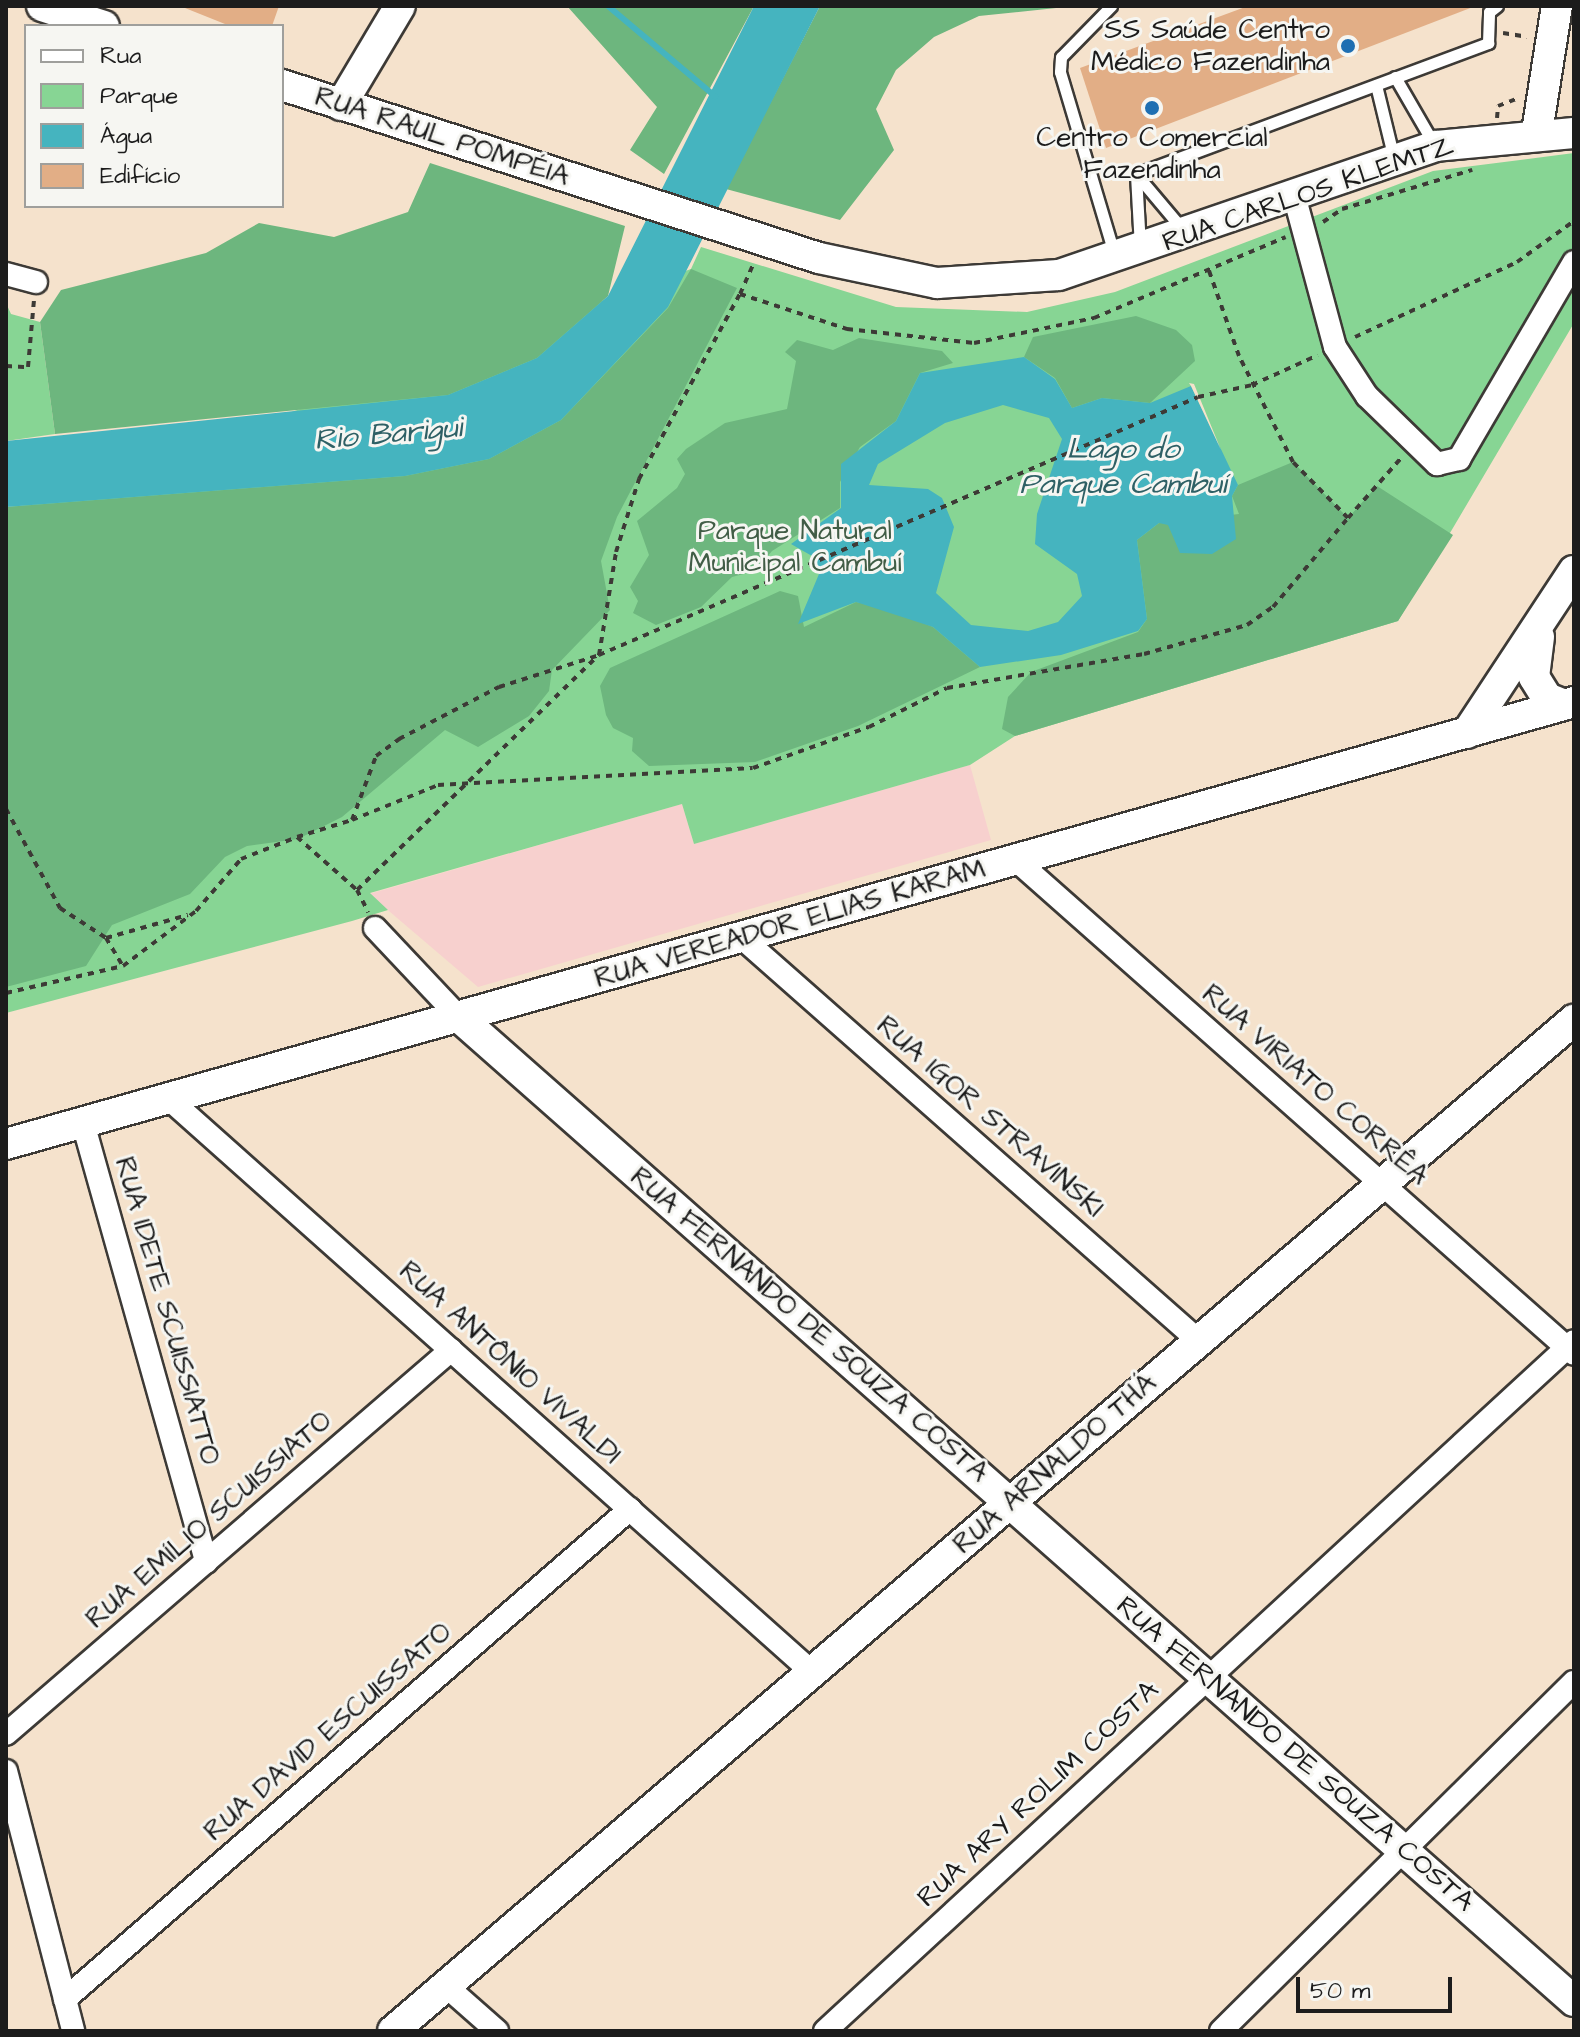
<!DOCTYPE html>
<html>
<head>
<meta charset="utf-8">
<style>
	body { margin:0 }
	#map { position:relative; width:1580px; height:2037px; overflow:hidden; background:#f5e2cc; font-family:"Architects Daughter",sans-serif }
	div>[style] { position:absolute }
	.built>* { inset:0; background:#f7d0ce }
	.green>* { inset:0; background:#87d594 }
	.forest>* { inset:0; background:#6db67e }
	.water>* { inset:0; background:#45b4bf }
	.pier>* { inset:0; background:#f5e2cc }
	.stream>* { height:6px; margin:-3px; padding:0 3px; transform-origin:3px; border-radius:3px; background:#45b4bf }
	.building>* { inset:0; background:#e2ae86 }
	.path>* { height:4px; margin-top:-2px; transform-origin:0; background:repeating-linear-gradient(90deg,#3d3a36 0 6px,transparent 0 12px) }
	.roads { filter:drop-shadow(2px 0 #3d3a36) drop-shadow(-2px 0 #3d3a36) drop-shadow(0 2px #3d3a36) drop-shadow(0 -2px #3d3a36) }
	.lane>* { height:11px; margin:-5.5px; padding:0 5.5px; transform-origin:5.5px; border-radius:5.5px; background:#fff }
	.street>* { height:22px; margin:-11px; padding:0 11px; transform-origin:11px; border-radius:11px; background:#fff }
	.secondary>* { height:30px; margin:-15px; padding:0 15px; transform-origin:15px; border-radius:15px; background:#fff }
	.dots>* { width:22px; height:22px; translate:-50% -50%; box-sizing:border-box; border:4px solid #f6f6f2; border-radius:50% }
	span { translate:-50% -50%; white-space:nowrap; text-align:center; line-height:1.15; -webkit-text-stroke:6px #f6f6f2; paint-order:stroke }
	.poi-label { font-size:28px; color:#1c1c1c }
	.right { translate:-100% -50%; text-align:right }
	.street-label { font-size:28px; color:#1c1c1c }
	.park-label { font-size:28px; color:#415d46 }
	.water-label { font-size:30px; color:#2e6065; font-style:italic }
	.frame { position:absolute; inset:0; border:8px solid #1c1c1c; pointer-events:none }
	.legend { position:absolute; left:24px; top:24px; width:260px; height:184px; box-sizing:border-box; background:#f6f6f2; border:2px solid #9f9f9c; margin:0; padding:10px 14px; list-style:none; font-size:24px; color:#1c1c1c }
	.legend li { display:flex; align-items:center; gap:16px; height:40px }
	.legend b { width:40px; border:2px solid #9f9f9c }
	.scale { position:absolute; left:1296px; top:1977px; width:156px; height:36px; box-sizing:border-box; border:4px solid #1c1c1c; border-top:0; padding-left:10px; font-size:24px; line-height:28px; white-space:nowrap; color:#1c1c1c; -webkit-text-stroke:6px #f6f6f2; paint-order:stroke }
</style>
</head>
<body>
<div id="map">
	<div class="built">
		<i style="clip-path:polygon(970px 765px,991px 840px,478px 987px,369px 894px,682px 804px,694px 844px)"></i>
	</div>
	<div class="green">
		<i style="clip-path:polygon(1574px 153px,1574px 323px,1398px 621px,1015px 736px,970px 765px,694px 844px,682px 804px,370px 893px,388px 910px,352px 921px,6px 1013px,6px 507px,35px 504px,691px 269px,701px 247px,896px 307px,1027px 312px,1115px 292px,1433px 171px)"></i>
		<i style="clip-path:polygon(6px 303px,11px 314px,40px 322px,55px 434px,6px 441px)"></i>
	</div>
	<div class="forest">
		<i style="clip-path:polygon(567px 6px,754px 6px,664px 174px,630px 150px,657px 107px)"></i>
		<i style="clip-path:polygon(820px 6px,1075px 6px,979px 16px,934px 37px,896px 70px,876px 109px,894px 150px,840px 220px,726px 189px)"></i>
		<i style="clip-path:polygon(430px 163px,625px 226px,608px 296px,537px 358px,448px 395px,55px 434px,40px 322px,61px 290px,206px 253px,259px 223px,334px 237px,408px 212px)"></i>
		<i style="clip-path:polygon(691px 269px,737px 288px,617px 517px,601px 561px,610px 610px,552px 670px,549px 691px,529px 716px,478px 747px,445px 730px,342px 817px,298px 839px,247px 846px,225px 857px,190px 894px,112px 925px,86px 966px,6px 987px,6px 507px,405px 476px,489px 459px,561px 420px,668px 308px)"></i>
		<i style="clip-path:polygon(1136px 316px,1176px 330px,1192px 345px,1195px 361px,1150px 403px,1102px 398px,1072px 408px,1055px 378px,1024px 357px,1033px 337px)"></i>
		<i style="clip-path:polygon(859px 338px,942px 351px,953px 363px,920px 373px,896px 421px,860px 447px,840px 482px,840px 508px,772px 551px,755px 571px,732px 577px,701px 607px,656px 625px,633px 613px,638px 601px,630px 587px,649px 555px,637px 521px,677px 488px,685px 474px,677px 459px,686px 449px,725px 423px,787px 409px,796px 361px,785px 352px,797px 340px,833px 350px)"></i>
		<i style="clip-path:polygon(1293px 462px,1348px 518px,1377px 486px,1453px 535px,1398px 621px,1015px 736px,1002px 729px,1008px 697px,1031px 672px,1138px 632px,1147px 619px,1137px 540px,1159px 523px,1239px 514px,1232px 496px,1238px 485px)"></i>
		<i style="clip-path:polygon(780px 591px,798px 596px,804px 627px,856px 602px,886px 608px,933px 627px,980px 667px,858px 726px,755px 762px,649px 766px,632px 751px,633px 738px,613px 728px,606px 715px,600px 686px,610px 668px)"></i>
	</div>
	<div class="water">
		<i style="clip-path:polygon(754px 6px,820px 6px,668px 307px,561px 420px,489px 459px,405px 476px,6px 507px,6px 441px,448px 395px,537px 358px,608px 296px)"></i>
		<i style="clip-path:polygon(evenodd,1024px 357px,1055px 379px,1072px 408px,1102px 398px,1150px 403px,1191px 386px,1238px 485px,1232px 496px,1236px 539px,1212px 554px,1180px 553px,1168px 525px,1159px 523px,1137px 540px,1147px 619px,1138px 631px,1061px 655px,980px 667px,933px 627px,856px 602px,798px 624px,819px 574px,812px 556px,791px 544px,841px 508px,841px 464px,896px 421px,920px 373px,1024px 357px,1003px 405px,1049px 418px,1062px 439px,1037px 514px,1035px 544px,1077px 574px,1082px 596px,1058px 622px,1028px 631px,971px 625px,936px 593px,954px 527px,942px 498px,928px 489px,869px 485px,878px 464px,945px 423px,1003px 405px)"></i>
	</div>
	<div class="pier">
		<i style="clip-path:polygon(1189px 383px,1194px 384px,1221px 450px,1191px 386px)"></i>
	</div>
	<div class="stream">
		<i style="left:608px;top:6px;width:140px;rotate:40.1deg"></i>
	</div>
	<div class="building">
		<i style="clip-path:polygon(180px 6px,279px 6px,272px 26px,230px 26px)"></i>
		<i style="clip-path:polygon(1248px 6px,1472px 6px,1473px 7px,1106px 148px,1080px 68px)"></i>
	</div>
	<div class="path">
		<i style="left:1503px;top:33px;width:24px;rotate:9deg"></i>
		<i style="left:1497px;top:118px;width:12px;rotate:-85deg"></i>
		<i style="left:1498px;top:106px;width:19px;rotate:-21deg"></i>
		<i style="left:1323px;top:222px;width:23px;rotate:-34deg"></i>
		<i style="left:1342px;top:209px;width:136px;rotate:-16.7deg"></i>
		<i style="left:740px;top:294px;width:34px;rotate:-66deg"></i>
		<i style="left:1355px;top:337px;width:179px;rotate:-24.8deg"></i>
		<i style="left:1517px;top:262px;width:70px;rotate:-35.7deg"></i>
		<i style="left:6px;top:366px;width:22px;rotate:3deg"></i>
		<i style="left:28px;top:367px;width:67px;rotate:-84.9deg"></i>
		<i style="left:1348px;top:518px;width:81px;rotate:-48.5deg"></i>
		<i style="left:6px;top:809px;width:113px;rotate:61.4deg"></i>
		<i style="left:60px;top:908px;width:55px;rotate:33.1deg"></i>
		<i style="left:106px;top:938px;width:33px;rotate:59deg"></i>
		<i style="left:352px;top:820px;width:93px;rotate:-22.1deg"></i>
		<i style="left:438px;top:785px;width:315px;rotate:-3.1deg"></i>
		<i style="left:753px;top:768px;width:123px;rotate:-19.5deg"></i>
		<i style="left:869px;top:727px;width:87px;rotate:-26.6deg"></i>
		<i style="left:947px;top:688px;width:200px;rotate:-9.8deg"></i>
		<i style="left:1144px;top:654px;width:107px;rotate:-15.7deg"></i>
		<i style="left:1247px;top:625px;width:32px;rotate:-35deg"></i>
		<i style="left:1273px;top:607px;width:116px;rotate:-49.9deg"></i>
		<i style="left:1348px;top:518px;width:78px;rotate:-134.5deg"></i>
		<i style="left:1293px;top:462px;width:119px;rotate:-117deg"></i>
		<i style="left:1239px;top:356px;width:93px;rotate:-109.4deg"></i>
		<i style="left:297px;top:837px;width:58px;rotate:-17.2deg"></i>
		<i style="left:352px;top:820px;width:68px;rotate:-69.4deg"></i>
		<i style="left:376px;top:756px;width:29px;rotate:-36deg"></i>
		<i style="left:399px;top:739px;width:113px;rotate:-27.5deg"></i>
		<i style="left:499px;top:687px;width:105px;rotate:-17.7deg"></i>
		<i style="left:599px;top:655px;width:104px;rotate:-80.6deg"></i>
		<i style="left:616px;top:552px;width:77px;rotate:-72.5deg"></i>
		<i style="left:639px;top:479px;width:211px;rotate:-61.4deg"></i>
		<i style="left:740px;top:294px;width:113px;rotate:18.1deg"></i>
		<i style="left:847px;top:329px;width:128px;rotate:6.3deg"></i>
		<i style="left:974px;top:343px;width:123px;rotate:-11.8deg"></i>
		<i style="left:1094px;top:318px;width:208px;rotate:-22.9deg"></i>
		<i style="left:357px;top:890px;width:337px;rotate:-44.2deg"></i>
		<i style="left:599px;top:655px;width:652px;rotate:-23.3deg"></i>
		<i style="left:1198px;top:397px;width:55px;rotate:-12.5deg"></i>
		<i style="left:1252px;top:385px;width:72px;rotate:-24.4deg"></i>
		<i style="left:106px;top:938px;width:85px;rotate:-15.7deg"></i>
		<i style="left:6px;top:993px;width:120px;rotate:-13deg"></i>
		<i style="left:123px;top:966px;width:91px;rotate:-37deg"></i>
		<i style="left:196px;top:911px;width:69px;rotate:-49.1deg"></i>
		<i style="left:241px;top:859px;width:60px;rotate:-21.4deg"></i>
		<i style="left:297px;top:837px;width:80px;rotate:41.5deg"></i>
		<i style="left:357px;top:890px;width:25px;rotate:63deg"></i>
	</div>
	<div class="roads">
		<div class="lane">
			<i style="left:1111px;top:6px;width:71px;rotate:134.4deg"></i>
			<i style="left:1061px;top:57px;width:15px;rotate:94deg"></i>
			<i style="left:1060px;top:72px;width:189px;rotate:73.4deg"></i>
			<i style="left:1395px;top:77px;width:80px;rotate:59.9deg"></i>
			<i style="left:1376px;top:85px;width:76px;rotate:76.3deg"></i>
			<i style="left:1136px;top:174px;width:376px;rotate:-20.4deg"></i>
			<i style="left:1488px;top:43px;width:31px;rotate:-88deg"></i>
			<i style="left:1489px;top:12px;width:10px;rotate:-37deg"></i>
			<i style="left:1136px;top:174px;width:75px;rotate:49.9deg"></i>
			<i style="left:1136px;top:175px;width:71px;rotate:86.8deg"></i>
		</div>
		<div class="street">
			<i style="left:1294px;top:195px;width:157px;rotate:74.9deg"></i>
			<i style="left:1335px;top:347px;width:59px;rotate:56.9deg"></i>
			<i style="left:1367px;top:396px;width:98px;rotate:44.2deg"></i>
			<i style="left:1437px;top:464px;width:23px;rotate:-13deg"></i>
			<i style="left:1459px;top:459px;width:228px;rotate:-59.7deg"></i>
			<i style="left:6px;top:274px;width:31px;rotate:15deg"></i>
			<i style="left:1016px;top:860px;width:745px;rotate:41.52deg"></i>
			<i style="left:375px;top:928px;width:122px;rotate:46.7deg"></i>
			<i style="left:741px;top:937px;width:611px;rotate:41.42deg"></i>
			<i style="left:168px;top:1098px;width:863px;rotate:41.71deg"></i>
			<i style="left:83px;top:1123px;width:456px;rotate:74.3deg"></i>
			<i style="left:6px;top:1734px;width:588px;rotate:-40.79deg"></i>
			<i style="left:6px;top:1771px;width:268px;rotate:75.5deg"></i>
			<i style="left:446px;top:1986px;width:68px;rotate:41.4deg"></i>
			<i style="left:65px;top:1999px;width:748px;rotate:-40.93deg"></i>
			<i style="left:825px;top:2031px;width:1018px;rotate:-42.65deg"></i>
			<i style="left:1221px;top:2031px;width:496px;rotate:-44.7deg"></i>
		</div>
		<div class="secondary">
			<i style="left:42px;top:6px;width:65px;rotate:17.9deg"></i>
			<i style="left:282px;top:85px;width:564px;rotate:17.86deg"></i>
			<i style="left:819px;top:258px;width:121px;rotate:12deg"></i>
			<i style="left:937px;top:283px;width:122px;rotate:-3.8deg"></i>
			<i style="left:1059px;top:275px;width:398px;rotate:-18.9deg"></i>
			<i style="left:1436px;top:146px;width:139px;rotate:-5.4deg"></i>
			<i style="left:341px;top:105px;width:115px;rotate:-59.2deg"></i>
			<i style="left:1537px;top:132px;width:128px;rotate:-81deg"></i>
			<i style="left:1539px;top:637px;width:40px;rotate:97.1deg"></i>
			<i style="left:1534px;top:677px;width:25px;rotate:58deg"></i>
			<i style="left:1547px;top:698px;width:18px;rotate:22deg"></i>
			<i style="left:1467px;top:733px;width:194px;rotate:-56.6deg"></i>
			<i style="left:459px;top:1017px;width:1487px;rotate:41.43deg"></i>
			<i style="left:6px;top:1144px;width:1629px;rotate:-15.74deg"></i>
			<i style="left:393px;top:2031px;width:1555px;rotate:-40.57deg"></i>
		</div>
	</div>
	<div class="dots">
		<i style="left:1348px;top:46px;background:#1f6fb2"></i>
		<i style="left:1152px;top:108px;background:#1f6fb2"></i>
	</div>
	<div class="poi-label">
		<span class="right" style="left:1330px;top:46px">SS Saúde Centro<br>Médico Fazendinha</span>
		<span style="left:1152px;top:154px">Centro Comercial<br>Fazendinha</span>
	</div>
	<div class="street-label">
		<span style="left:442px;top:137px;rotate:18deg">RUA RAUL POMPÉIA</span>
		<span style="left:1308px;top:194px;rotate:-19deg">RUA CARLOS KLEMTZ</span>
		<span style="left:790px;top:924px;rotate:-16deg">RUA VEREADOR ELIAS KARAM</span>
		<span style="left:1315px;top:1085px;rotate:41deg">RUA VIRIATO CORRÊA</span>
		<span style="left:990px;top:1117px;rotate:41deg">RUA IGOR STRAVINSKI</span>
		<span style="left:167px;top:1311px;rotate:74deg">RUA IDETE SCUISSIATTO</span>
		<span style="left:809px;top:1325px;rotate:41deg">RUA FERNANDO DE SOUZA COSTA</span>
		<span style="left:510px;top:1363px;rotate:42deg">RUA ANTÔNIO VIVALDI</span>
		<span style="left:1055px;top:1464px;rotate:-41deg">RUA ARNALDO THÁ</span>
		<span style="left:209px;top:1520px;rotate:-41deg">RUA EMÍLIO SCUISSIATO</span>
		<span style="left:328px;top:1732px;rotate:-41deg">RUA DAVID ESCUISSATO</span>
		<span style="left:1295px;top:1754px;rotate:41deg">RUA FERNANDO DE SOUZA COSTA</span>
		<span style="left:1038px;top:1794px;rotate:-43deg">RUA ARY ROLIM COSTA</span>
	</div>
	<div class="park-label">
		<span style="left:795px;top:547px">Parque Natural<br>Municipal Cambuí</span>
	</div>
	<div class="water-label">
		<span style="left:388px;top:434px;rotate:-5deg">Rio Barigui</span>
		<span style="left:1123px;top:466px">Lago do<br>Parque Cambuí</span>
	</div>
	<div class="frame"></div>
	<ul class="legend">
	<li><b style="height:10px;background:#fff"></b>Rua</li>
	<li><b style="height:22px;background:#87d594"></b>Parque</li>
	<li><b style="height:22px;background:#45b4bf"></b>Água</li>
	<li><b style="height:22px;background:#e2ae86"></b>Edifício</li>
	</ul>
	<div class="scale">50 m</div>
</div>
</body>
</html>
